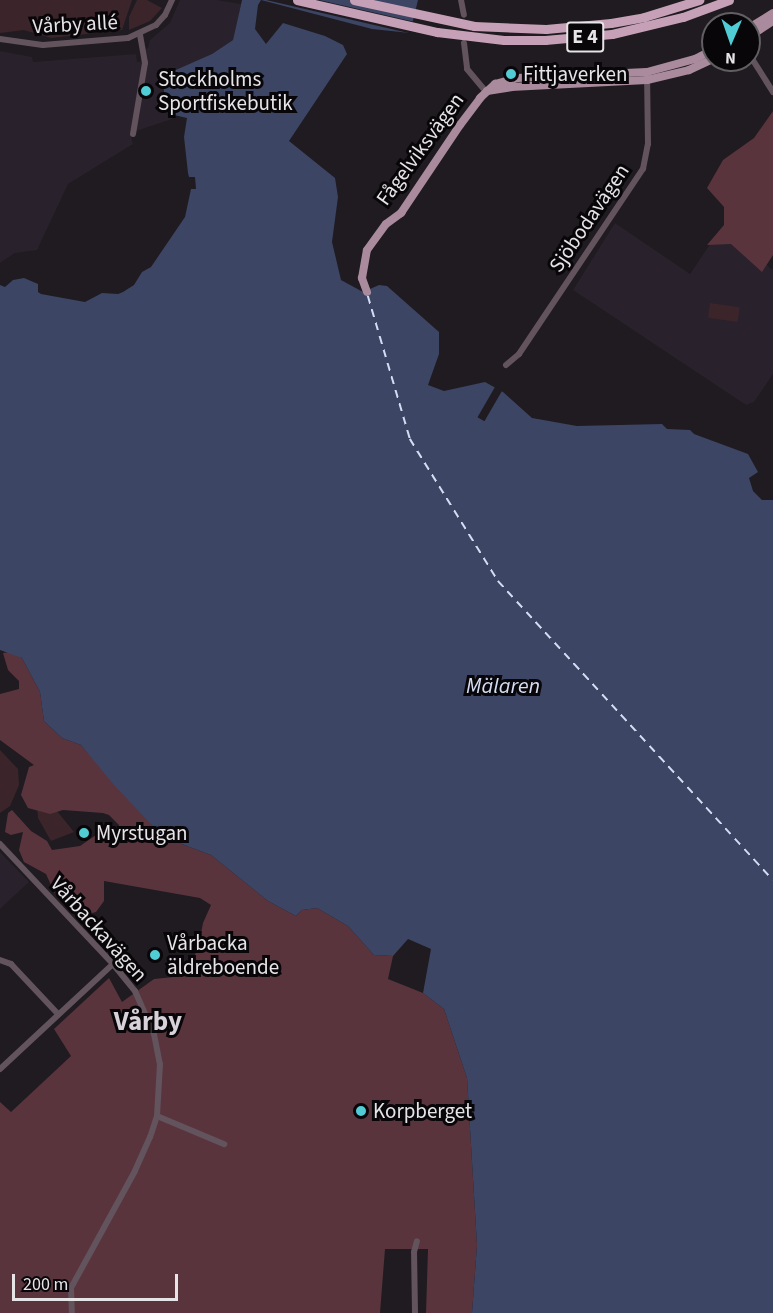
<!DOCTYPE html>
<html>
<head>
<meta charset="utf-8">
<style>
	body { margin:0 }
	#map { position:relative; width:773px; height:1313px; overflow:hidden; background:#1f1b20; font-family:"Source Sans 3",sans-serif }
	div>[style] { position:absolute }
	.built>* { inset:0; background:#29212b }
	.green>* { inset:0; background:#3b252a; transform-origin:0 0 }
	.forest>* { inset:0; background:#59343d }
	.water>* { inset:0; background:#3c4564 }
	.pier>* { inset:0; background:#1f1b20; transform-origin:0 0 }
	.ferry>* { height:1.5px; margin-top:-0.75px; transform-origin:0; background:repeating-linear-gradient(90deg,#d5ddf4 0 8px,transparent 0 14px) }
	.minor>* { height:6px; margin:-3px; padding:0 3px; transform-origin:3px; border-radius:3px; background:#62535c }
	.major>* { height:8px; margin:-4px; padding:0 4px; transform-origin:4px; border-radius:4px; background:#aa8a9d }
	.highway>* { height:9px; margin:-4.5px; padding:0 4.5px; transform-origin:4.5px; border-radius:4.5px; background:#c6a0b6 }
	.dots>* { width:16px; height:16px; translate:-50% -50%; box-sizing:border-box; border:3px solid #080608; border-radius:50% }
	span { translate:-50% -50%; white-space:nowrap; text-align:center; line-height:1.15; -webkit-text-stroke:6px #080608; paint-order:stroke }
	.shield-label span { padding:2px 4px; background:#080608; border:2px solid; border-radius:4px; -webkit-text-stroke-width:0 }
	.shield-label { font-size:20px; color:#e7e4e8; font-weight:700 }
	.street-label { font-size:21px; color:#e7e4e8 }
	.poi-label { font-size:21px; color:#e7e4e8 }
	.left { translate:0 -50%; text-align:left }
	.water-label { font-size:22px; color:#d5ddf4; font-style:italic }
	.district-label { font-size:27px; color:#d7d2d9; font-weight:700 }
	.north { position:absolute; left:701px; top:12px; width:60px; height:60px; box-sizing:border-box; background:#080608; border:2px solid #615f62; border-radius:50%; rotate:182deg; font-size:16px; font-weight:700; line-height:24px; text-align:center; color:#e7e4e8 }
	.north::after { content:''; display:block; margin:auto; width:21px; height:27px; background:#51ccd5; clip-path:polygon(50% 0,100% 100%,50% 72%,0 100%) }
	.scale { position:absolute; left:12px; top:1274px; width:166px; height:27px; box-sizing:border-box; border:3px solid #e7e4e8; border-top:0; padding-left:8px; font-size:18px; line-height:21px; white-space:nowrap; color:#e7e4e8; -webkit-text-stroke:4px #080608; paint-order:stroke }
</style>
</head>
<body>
<div id="map">
	<div class="built">
		<i style="clip-path:polygon(180px 0,217px 0,241px 4px,233px 40px,212px 54px,166px 76px,164px 94px,174px 116px,172px 119px,130px 133px,133px 144px,68px 184px,37px 250px,15px 253px,0 263px,0 51px,32px 57px,33px 62px,136px 54px,137px 62px,141px 62px,141px 51px,148px 48px,150px 40px,170px 23px)"></i>
		<i style="clip-path:polygon(615px 223px,690px 274px,721px 228px,773px 270px,773px 374px,754px 402px,746px 405px,573px 290px)"></i>
		<i style="clip-path:polygon(0 852px,29px 882px,0 909px)"></i>
	</div>
	<div class="green">
		<i style="clip-path:polygon(0 0,132px 0,122px 30px,51px 38px,24px 30px,0 33px)"></i>
		<i style="clip-path:polygon(137px 0,147px 0,162px 8px,150px 21px,129px 30px,129px 17px)"></i>
		<i style="left:710px;top:303px;width:30px;height:15px;rotate:8deg"></i>
		<i style="clip-path:polygon(0 750px,18px 769px,19px 785px,10px 806px,0 813px)"></i>
		<i style="clip-path:polygon(34px 772px,57px 811px,74px 832px,51px 841px,38px 818px)"></i>
	</div>
	<div class="forest">
		<i style="clip-path:polygon(773px 111px,773px 255px,762px 272px,731px 244px,707px 245px,724px 225px,724px 207px,707px 188px,723px 160px,754px 138px)"></i>
		<i style="clip-path:polygon(10px 652px,22px 658px,40px 692px,44px 721px,62px 738px,81px 745px,163px 837px,211px 855px,268px 901px,296px 916px,302px 910px,317px 908px,348px 926px,374px 955px,393px 956px,388px 979px,423px 993px,444px 1009px,467px 1078px,477px 1245px,472px 1313px,426px 1313px,428px 1249px,385px 1249px,380px 1313px,0 1313px,0 1102px,11px 1112px,71px 1056px,54px 1029px,109px 978px,122px 1002px,154px 979px,183px 976px,198px 949px,203px 923px,211px 905px,200px 898px,104px 881px,104px 901px,96px 912px,81px 916px,56px 896px,46px 874px,24px 862px,19px 850px,23px 832px,11px 835px,5px 832px,8px 813px,12px 810px,31px 831px,47px 841px,52px 850px,80px 846px,96px 835px,109px 839px,115px 837px,119px 825px,109px 815px,103px 813px,63px 810px,50px 814px,28px 808px,21px 795px,29px 767px,34px 765px,0 740px,0 694px,19px 689px,19px 681px,8px 670px,3px 653px)"></i>
	</div>
	<div class="water">
		<i style="clip-path:polygon(242px 0,418px 0,410px 33px,372px 29px,261px 0,258px 5px,255px 29px,266px 44px,283px 23px,325px 36px,343px 45px,347px 54px,289px 141px,335px 178px,338px 197px,332px 242px,341px 280px,363px 292px,379px 285px,387px 286px,439px 332px,439px 354px,428px 385px,444px 391px,485px 382px,503px 392px,532px 418px,577px 426px,662px 424px,667px 429px,690px 430px,694px 434px,748px 454px,758px 472px,749px 478px,753px 491px,762px 500px,773px 500px,773px 1313px,472px 1313px,477px 1245px,467px 1078px,444px 1009px,423px 993px,431px 949px,408px 939px,393px 956px,374px 955px,348px 926px,317px 908px,302px 910px,296px 916px,268px 901px,211px 855px,163px 837px,114px 785px,81px 745px,62px 738px,44px 721px,40px 692px,22px 658px,0 650px,0 285px,5px 287px,13px 280px,24px 278px,38px 284px,38px 292px,41px 294px,85px 302px,102px 293px,118px 294px,123px 292px,134px 285px,142px 272px,151px 267px,185px 217px,191px 189px,196px 189px,195px 177px,189px 177px,188px 173px,184px 137px,187px 118px,174px 115px,164px 94px,164px 81px,169px 73px,212px 54px,233px 40px)"></i>
	</div>
	<div class="pier">
		<i style="clip-path:polygon(266px 0,319px 0,415px 22px,413px 34px)"></i>
		<i style="left:495px;top:387px;width:8px;height:35px;rotate:30deg"></i>
	</div>
	<div class="ferry">
		<i style="left:368px;top:296px;width:149px;rotate:73.6deg"></i>
		<i style="left:410px;top:439px;width:167px;rotate:58.2deg"></i>
		<i style="left:498px;top:581px;width:406px;rotate:47.4deg"></i>
	</div>
	<div class="minor">
		<i style="left:461px;top:0;width:15px;rotate:79deg"></i>
		<i style="left:0;top:39px;width:43px;rotate:7.9deg"></i>
		<i style="left:43px;top:45px;width:85px;rotate:-4.7deg"></i>
		<i style="left:128px;top:38px;width:31px;rotate:-25deg"></i>
		<i style="left:156px;top:25px;width:13px;rotate:-48deg"></i>
		<i style="left:165px;top:15px;width:17px;rotate:-65deg"></i>
		<i style="left:464px;top:43px;width:26px;rotate:83deg"></i>
		<i style="left:467px;top:69px;width:30px;rotate:50deg"></i>
		<i style="left:749px;top:54px;width:45px;rotate:57.7deg"></i>
		<i style="left:133px;top:134px;width:72px;rotate:-80.4deg"></i>
		<i style="left:145px;top:63px;width:29px;rotate:-100deg"></i>
		<i style="left:506px;top:365px;width:17px;rotate:-40deg"></i>
		<i style="left:519px;top:354px;width:223px;rotate:-56.2deg"></i>
		<i style="left:643px;top:169px;width:25px;rotate:-79deg"></i>
		<i style="left:648px;top:144px;width:68px;rotate:-90.8deg"></i>
		<i style="left:0;top:844px;width:165px;rotate:46.7deg"></i>
		<i style="left:113px;top:964px;width:35px;rotate:51deg"></i>
		<i style="left:135px;top:991px;width:47px;rotate:66.2deg"></i>
		<i style="left:154px;top:1034px;width:31px;rotate:79deg"></i>
		<i style="left:160px;top:1064px;width:52px;rotate:93.3deg"></i>
		<i style="left:157px;top:1116px;width:22px;rotate:108deg"></i>
		<i style="left:150px;top:1137px;width:37px;rotate:114deg"></i>
		<i style="left:135px;top:1171px;width:133px;rotate:118.7deg"></i>
		<i style="left:71px;top:1288px;width:25px;rotate:88deg"></i>
		<i style="left:0;top:960px;width:12px;rotate:20deg"></i>
		<i style="left:11px;top:964px;width:69px;rotate:46.8deg"></i>
		<i style="left:0;top:1069px;width:154px;rotate:-42.9deg"></i>
		<i style="left:157px;top:1116px;width:73px;rotate:22.7deg"></i>
		<i style="left:415px;top:1313px;width:61px;rotate:-90.9deg"></i>
		<i style="left:414px;top:1252px;width:11px;rotate:-75deg"></i>
	</div>
	<div class="major">
		<i style="left:749px;top:28px;width:28px;rotate:-32deg"></i>
		<i style="left:749px;top:37px;width:29px;rotate:-34deg"></i>
		<i style="left:487px;top:91px;width:24px;rotate:-9deg"></i>
		<i style="left:511px;top:87px;width:136px;rotate:-2.9deg"></i>
		<i style="left:647px;top:80px;width:43px;rotate:-13.4deg"></i>
		<i style="left:689px;top:70px;width:26px;rotate:-25deg"></i>
		<i style="left:367px;top:292px;width:15px;rotate:-110deg"></i>
		<i style="left:362px;top:278px;width:28px;rotate:-80deg"></i>
		<i style="left:367px;top:250px;width:32px;rotate:-54deg"></i>
		<i style="left:386px;top:224px;width:19px;rotate:-36deg"></i>
		<i style="left:401px;top:213px;width:106px;rotate:-56.2deg"></i>
		<i style="left:460px;top:125px;width:34px;rotate:-53deg"></i>
		<i style="left:480px;top:98px;width:21px;rotate:-43deg"></i>
		<i style="left:495px;top:84px;width:23px;rotate:-15deg"></i>
		<i style="left:517px;top:78px;width:130px;rotate:-2.6deg"></i>
		<i style="left:647px;top:72px;width:50px;rotate:-15.2deg"></i>
		<i style="left:695px;top:59px;width:20px;rotate:-27deg"></i>
	</div>
	<div class="highway">
		<i style="left:297px;top:0;width:144px;rotate:12.9deg"></i>
		<i style="left:437px;top:32px;width:67px;rotate:6.8deg"></i>
		<i style="left:504px;top:40px;width:41px"></i>
		<i style="left:545px;top:40px;width:67px;rotate:-5.1deg"></i>
		<i style="left:612px;top:34px;width:73px;rotate:-13.5deg"></i>
		<i style="left:683px;top:17px;width:49px;rotate:-20.3deg"></i>
		<i style="left:354px;top:0;width:123px;rotate:12.2deg"></i>
		<i style="left:474px;top:26px;width:72px;rotate:2.4deg"></i>
		<i style="left:546px;top:29px;width:65px;rotate:-5.3deg"></i>
		<i style="left:611px;top:23px;width:34px;rotate:-10deg"></i>
		<i style="left:644px;top:17px;width:58px;rotate:-17.2deg"></i>
	</div>
	<div class="dots">
		<i style="left:511px;top:74px;background:#51ccd5"></i>
		<i style="left:146px;top:91px;background:#51ccd5"></i>
		<i style="left:84px;top:833px;background:#51ccd5"></i>
		<i style="left:155px;top:955px;background:#51ccd5"></i>
		<i style="left:361px;top:1111px;background:#51ccd5"></i>
	</div>
	<div class="shield-label">
		<span style="left:585px;top:37px">E 4</span>
	</div>
	<div class="street-label">
		<span style="left:75px;top:24px;rotate:-3deg">Vårby allé</span>
		<span style="left:420px;top:149px;rotate:-54deg">Fågelviksvägen</span>
		<span style="left:589px;top:218px;rotate:-56deg">Sjöbodavägen</span>
		<span style="left:99px;top:929px;rotate:48deg">Vårbackavägen</span>
	</div>
	<div class="poi-label">
		<span class="left" style="left:523px;top:74px">Fittjaverken</span>
		<span class="left" style="left:158px;top:91px">Stockholms<br>Sportfiskebutik</span>
		<span class="left" style="left:96px;top:833px">Myrstugan</span>
		<span class="left" style="left:167px;top:955px">Vårbacka<br>äldreboende</span>
		<span class="left" style="left:373px;top:1111px">Korpberget</span>
	</div>
	<div class="water-label">
		<span style="left:503px;top:687px">Mälaren</span>
	</div>
	<div class="district-label">
		<span style="left:148px;top:1022px">Vårby</span>
	</div>
	<div class="north">N</div>
	<div class="scale">200 m</div>
</div>
</body>
</html>
